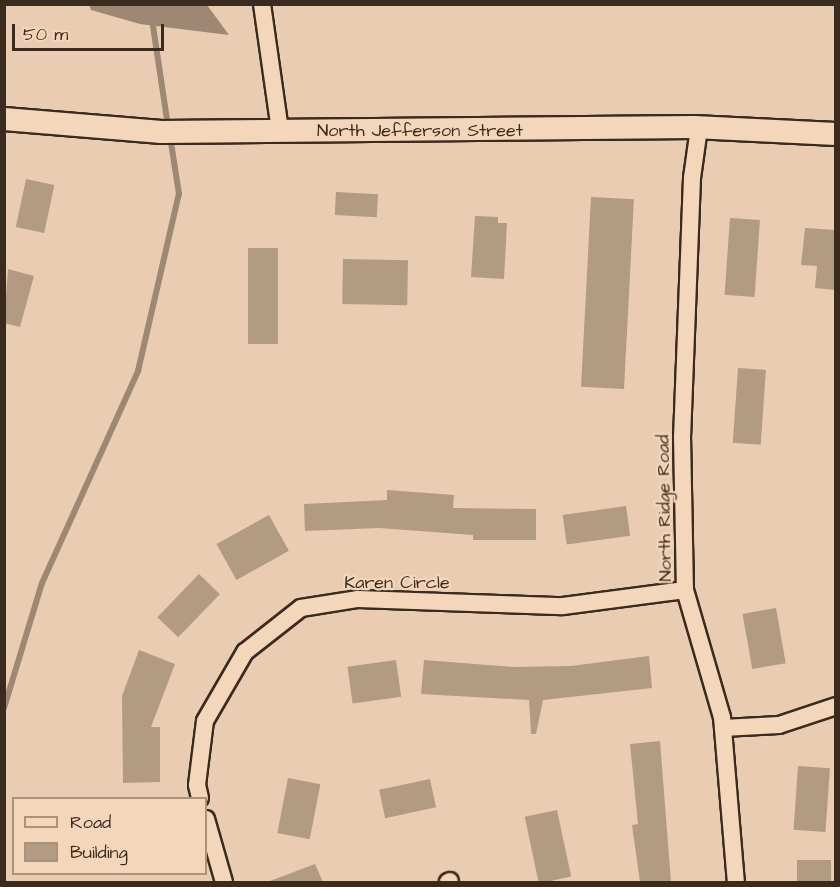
<!DOCTYPE html>
<html>
<head>
<meta charset="utf-8">
<style>
	body { margin:0 }
	#map { position:relative; width:840px; height:887px; overflow:hidden; background:#e9ccb1; font-family:"Architects Daughter",sans-serif }
	div>[style] { position:absolute }
	.water>* { inset:0; background:#9e8873 }
	.stream>* { height:6px; margin:-3px; padding:0 3px; transform-origin:3px; border-radius:3px; background:#9e8873 }
	.building>* { inset:0; background:#b39a83; transform-origin:0 0 }
	.roads { filter:drop-shadow(2px 0 #3b2a1e) drop-shadow(-2px 0 #3b2a1e) drop-shadow(0 2px #3b2a1e) drop-shadow(0 -2px #3b2a1e) }
	.minor>* { height:16px; margin:-8px; padding:0 8px; transform-origin:8px; border-radius:8px; background:#f4d7ba }
	.secondary>* { height:22px; margin:-11px; padding:0 11px; transform-origin:11px; border-radius:11px; background:#f4d7ba }
	span { translate:-50% -50%; white-space:nowrap; text-align:center; line-height:1.15; -webkit-text-stroke:4.5px #f4d7ba; paint-order:stroke }
	.street-label { font-size:18px; color:#3b2a1e }
	.frame { position:absolute; inset:0; border:6px solid #3b2a1e; pointer-events:none }
	.legend { position:absolute; left:12px; top:797px; width:195px; height:78px; box-sizing:border-box; background:#f4d7ba; border:2px solid #aa927c; margin:0; padding:8px 10px; list-style:none; font-size:18px; color:#3b2a1e }
	.legend li { display:flex; align-items:center; gap:12px; height:30px }
	.legend b { width:30px; border:2px solid #aa927c }
	.scale { position:absolute; left:12px; top:24px; width:152px; height:27px; box-sizing:border-box; border:3px solid #3b2a1e; border-top:0; padding-left:8px; font-size:18px; line-height:21px; white-space:nowrap; color:#3b2a1e; -webkit-text-stroke:4px #f4d7ba; paint-order:stroke }
</style>
</head>
<body>
<div id="map">
	<div class="water">
		<i style="clip-path:polygon(89px 5px,207px 5px,229px 35px,140px 24px,91px 10px)"></i>
	</div>
	<div class="stream">
		<i style="left:153px;top:26px;width:101px;rotate:81.5deg"></i>
		<i style="left:4px;top:708px;width:131px;rotate:-73.1deg"></i>
		<i style="left:42px;top:583px;width:233px;rotate:-65.6deg"></i>
		<i style="left:138px;top:371px;width:182px;rotate:-77deg"></i>
		<i style="left:179px;top:194px;width:59px;rotate:-98.8deg"></i>
	</div>
	<div class="building">
		<i style="left:26px;top:179px;width:29px;height:49px;rotate:12deg"></i>
		<i style="left:336px;top:192px;width:42px;height:23px;rotate:3deg"></i>
		<i style="left:591px;top:197px;width:43px;height:190px;rotate:3deg"></i>
		<i style="clip-path:polygon(475px 216px,498px 217px,498px 223px,507px 223px,504px 279px,471px 277px)"></i>
		<i style="left:730px;top:218px;width:30px;height:77px;rotate:4deg"></i>
		<i style="clip-path:polygon(805px 228px,836px 230px,836px 290px,815px 288px,817px 266px,801px 265px)"></i>
		<i style="left:248px;top:248px;width:30px;height:96px"></i>
		<i style="left:343px;top:259px;width:65px;height:45px;rotate:1deg"></i>
		<i style="clip-path:polygon(8px 269px,34px 276px,20px 327px,4px 323px)"></i>
		<i style="left:738px;top:368px;width:28px;height:75px;rotate:4deg"></i>
		<i style="clip-path:polygon(387px 490px,454px 495px,453px 508px,536px 509px,536px 540px,473px 540px,473px 535px,379px 528px,305px 531px,304px 504px,387px 500px)"></i>
		<i style="left:626px;top:506px;width:30px;height:64px;rotate:82deg"></i>
		<i style="left:269px;top:515px;width:41px;height:60px;rotate:61deg"></i>
		<i style="left:199px;top:574px;width:29px;height:60px;rotate:44deg"></i>
		<i style="left:776px;top:608px;width:56px;height:34px;rotate:80deg"></i>
		<i style="clip-path:polygon(139px 650px,175px 664px,151px 727px,160px 727px,160px 782px,123px 783px,122px 696px)"></i>
		<i style="clip-path:polygon(649px 656px,652px 688px,543px 700px,536px 734px,531px 734px,529px 700px,421px 694px,424px 660px,513px 667px,571px 666px)"></i>
		<i style="left:396px;top:660px;width:37px;height:49px;rotate:82deg"></i>
		<i style="clip-path:polygon(660px 741px,671px 882px,640px 882px,632px 825px,638px 824px,630px 744px)"></i>
		<i style="left:798px;top:766px;width:32px;height:64px;rotate:4deg"></i>
		<i style="left:288px;top:778px;width:33px;height:56px;rotate:11deg"></i>
		<i style="left:430px;top:779px;width:29px;height:52px;rotate:78deg"></i>
		<i style="left:557px;top:810px;width:68px;height:33px;rotate:78deg"></i>
		<i style="left:797px;top:860px;width:34px;height:22px"></i>
		<i style="clip-path:polygon(315px 864px,323px 882px,271px 882px,270px 881px)"></i>
	</div>
	<div class="roads">
		<div class="minor">
			<i style="left:262px;top:4px;width:128px;rotate:81.9deg"></i>
			<i style="left:699px;top:128px;width:50px;rotate:98deg"></i>
			<i style="left:692px;top:178px;width:258px;rotate:92.2deg"></i>
			<i style="left:682px;top:436px;width:154px;rotate:88.9deg"></i>
			<i style="left:685px;top:590px;width:132px;rotate:73.8deg"></i>
			<i style="left:722px;top:717px;width:166px;rotate:85.2deg"></i>
			<i style="left:723px;top:728px;width:56px;rotate:-3.1deg"></i>
			<i style="left:779px;top:725px;width:60px;rotate:-18.4deg"></i>
			<i style="left:200px;top:798px;width:13px;rotate:-103deg"></i>
			<i style="left:197px;top:785px;width:64px;rotate:-82.9deg"></i>
			<i style="left:205px;top:721px;width:80px;rotate:-59.9deg"></i>
			<i style="left:245px;top:652px;width:71px;rotate:-38.2deg"></i>
			<i style="left:301px;top:608px;width:58px;rotate:-9deg"></i>
			<i style="left:358px;top:599px;width:205px;rotate:2deg"></i>
			<i style="left:563px;top:606px;width:123px;rotate:-7.5deg"></i>
			<i style="left:206px;top:819px;width:66px;rotate:74.1deg"></i>
			<i style="left:448px;top:882px;width:2px;rotate:-27deg"></i>
		</div>
		<div class="secondary">
			<i style="left:4px;top:119px;width:158px;rotate:4.7deg"></i>
			<i style="left:161px;top:132px;width:533px;rotate:-0.54deg"></i>
			<i style="left:694px;top:127px;width:142px;rotate:2.8deg"></i>
		</div>
	</div>
	<div class="street-label">
		<span style="left:420px;top:131px">North Jefferson Street</span>
		<span style="left:665px;top:508px;rotate:-91deg">North Ridge Road</span>
		<span style="left:397px;top:583px">Karen Circle</span>
	</div>
	<div class="frame"></div>
	<ul class="legend">
	<li><b style="height:8px;background:#f4d7ba"></b>Road</li>
	<li><b style="height:16px;background:#b39a83"></b>Building</li>
	</ul>
	<div class="scale">50 m</div>
</div>
</body>
</html>
